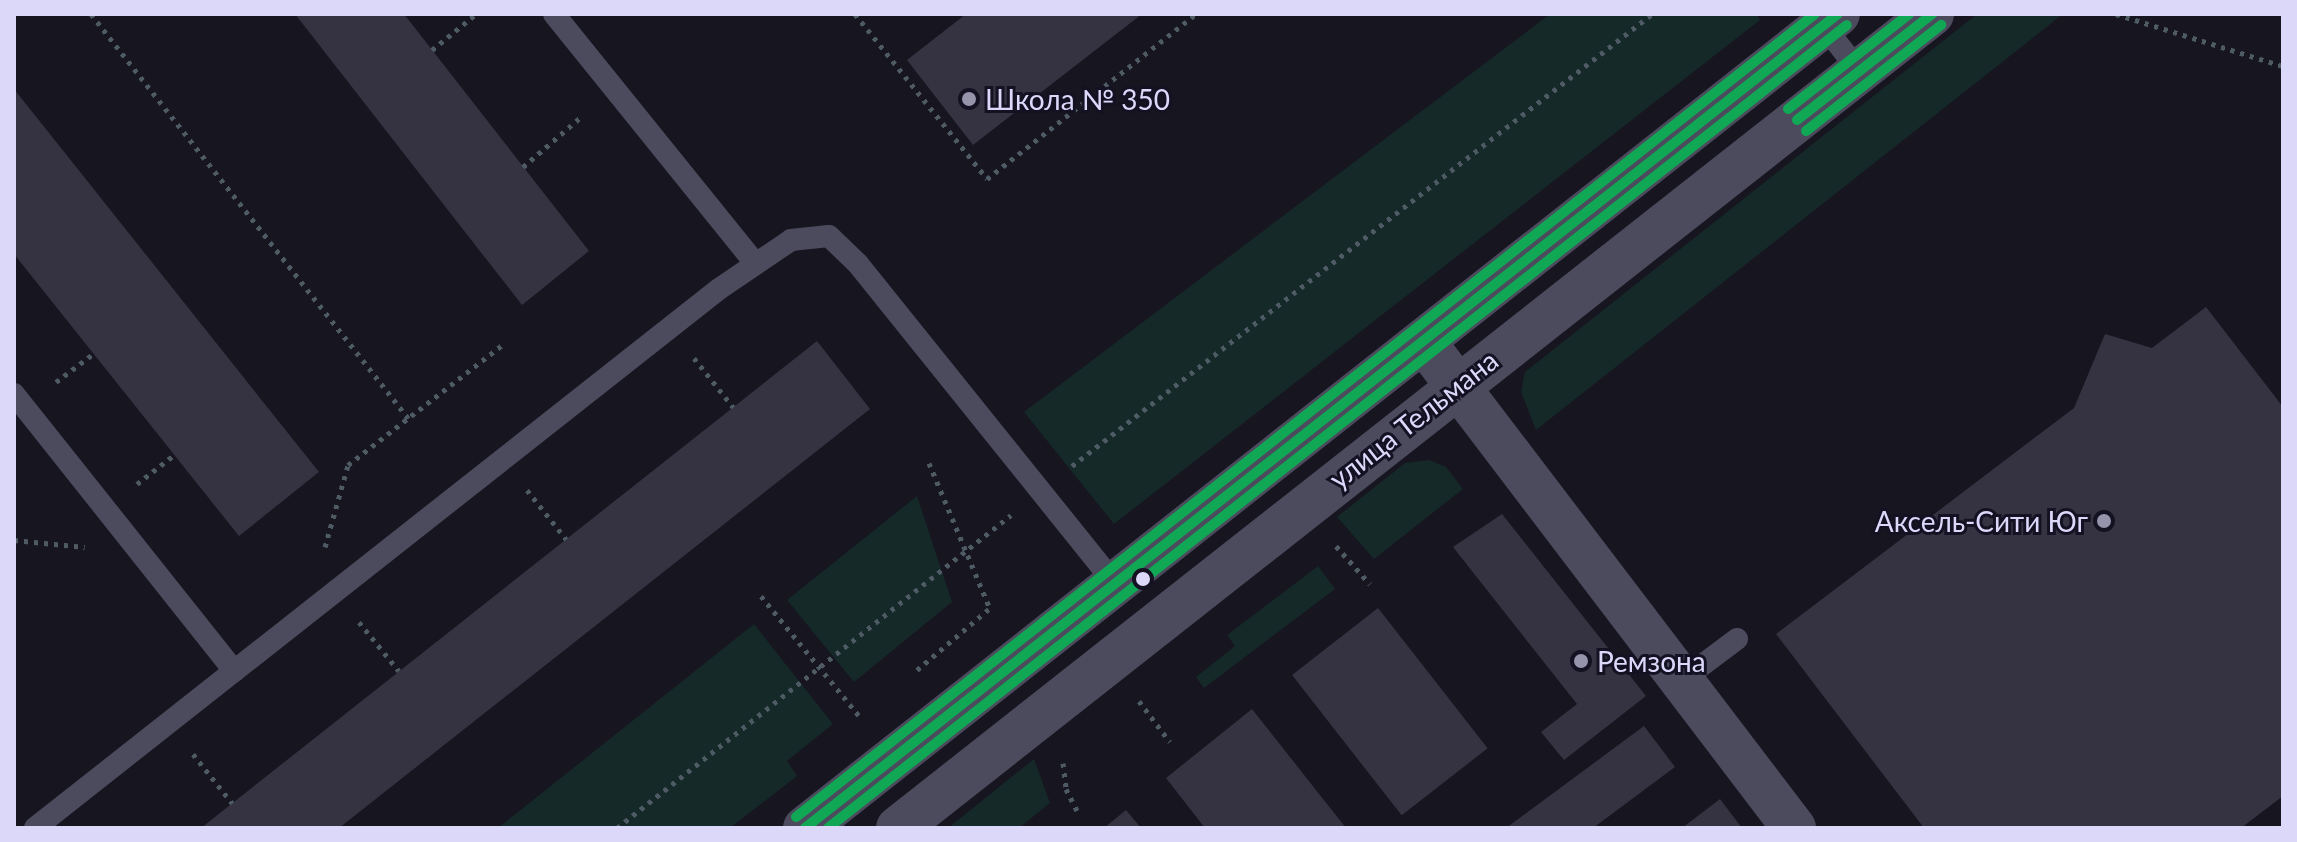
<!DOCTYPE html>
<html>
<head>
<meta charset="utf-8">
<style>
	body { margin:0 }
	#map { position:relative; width:2297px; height:842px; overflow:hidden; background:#17151f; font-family:Lato,sans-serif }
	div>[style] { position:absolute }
	.green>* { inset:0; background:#152929 }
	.building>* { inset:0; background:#353341; transform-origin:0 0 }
	.path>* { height:5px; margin-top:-2.5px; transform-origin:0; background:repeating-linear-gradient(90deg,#4e5b65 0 4px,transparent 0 10px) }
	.service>* { height:22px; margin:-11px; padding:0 11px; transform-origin:11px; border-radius:11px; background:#4c4b5e }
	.minor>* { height:44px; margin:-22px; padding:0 22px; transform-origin:22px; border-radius:22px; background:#4c4b5e }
	.tertiary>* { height:44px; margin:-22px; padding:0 22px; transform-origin:22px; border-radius:22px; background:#4c4b5e }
	.bus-1>* { height:10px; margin:-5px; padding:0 5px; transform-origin:5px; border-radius:5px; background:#10a855 }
	.bus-2>* { height:10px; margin:-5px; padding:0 5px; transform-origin:5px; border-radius:5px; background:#10a855 }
	.bus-3>* { height:10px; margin:-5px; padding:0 5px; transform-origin:5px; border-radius:5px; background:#10a855 }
	.dots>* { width:22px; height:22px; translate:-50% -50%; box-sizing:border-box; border:4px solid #141123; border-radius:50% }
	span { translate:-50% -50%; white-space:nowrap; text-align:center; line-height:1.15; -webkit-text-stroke:6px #141123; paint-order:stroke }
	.poi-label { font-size:28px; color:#dbd8fa }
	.left { translate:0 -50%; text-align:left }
	.right { translate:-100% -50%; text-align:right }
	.street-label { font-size:28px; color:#dbd8fa }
	.frame { position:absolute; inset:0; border:16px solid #dbd8fa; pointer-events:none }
</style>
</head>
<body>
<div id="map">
	<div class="green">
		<i style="clip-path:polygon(1550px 14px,1756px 14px,1760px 20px,1114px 524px,1024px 412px)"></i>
		<i style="clip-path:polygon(1977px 14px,2063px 14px,1536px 430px,1521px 392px,1525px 372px)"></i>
		<i style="clip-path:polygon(1429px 460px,1446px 467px,1463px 489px,1374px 559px,1337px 517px,1405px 463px)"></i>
		<i style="clip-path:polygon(917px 496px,952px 602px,854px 682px,787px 600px)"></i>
		<i style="clip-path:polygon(1318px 566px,1335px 589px,1204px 688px,1196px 677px,1235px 646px,1227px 635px)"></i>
		<i style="clip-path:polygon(754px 624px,833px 724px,787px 761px,797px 776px,730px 828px,498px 828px)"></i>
		<i style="clip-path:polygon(1034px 759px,1050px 803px,1019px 828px,948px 828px)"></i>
	</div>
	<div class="building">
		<i style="clip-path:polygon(295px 14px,404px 14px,589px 251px,522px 305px)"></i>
		<i style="clip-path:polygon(966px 14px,1142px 14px,973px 145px,907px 60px)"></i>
		<i style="clip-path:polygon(14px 89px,319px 472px,239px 536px,14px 254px)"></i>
		<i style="clip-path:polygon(2206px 307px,2283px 407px,2283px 796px,2241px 828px,1924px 828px,1776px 634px,2074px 408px,2105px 334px,2152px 348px)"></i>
		<i style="clip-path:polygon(817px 341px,870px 409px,339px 828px,201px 828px)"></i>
		<i style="clip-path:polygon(1502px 514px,1646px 696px,1564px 760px,1541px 732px,1577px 704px,1453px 547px)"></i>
		<i style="left:1378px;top:608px;width:178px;height:109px;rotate:52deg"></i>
		<i style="clip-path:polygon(1252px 709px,1346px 828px,1205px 828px,1166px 778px)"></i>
		<i style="clip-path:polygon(1644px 726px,1675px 767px,1593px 828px,1506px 828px)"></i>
		<i style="clip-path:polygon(1720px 799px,1742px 828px,1682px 828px)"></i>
		<i style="clip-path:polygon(1126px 810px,1141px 828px,1104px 828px)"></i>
	</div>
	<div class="path">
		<i style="left:91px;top:14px;width:514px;rotate:51.88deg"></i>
		<i style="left:855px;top:14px;width:211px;rotate:51.3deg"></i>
		<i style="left:987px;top:179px;width:266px;rotate:-38.3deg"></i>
		<i style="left:2116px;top:14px;width:175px;rotate:17.3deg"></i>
		<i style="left:432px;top:50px;width:57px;rotate:-39.3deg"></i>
		<i style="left:523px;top:167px;width:79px;rotate:-40.9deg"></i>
		<i style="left:694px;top:358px;width:63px;rotate:51.5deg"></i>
		<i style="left:56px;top:382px;width:46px;rotate:-37.1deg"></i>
		<i style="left:929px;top:463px;width:158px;rotate:67.3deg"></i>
		<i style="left:1072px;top:466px;width:735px;rotate:-37.93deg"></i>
		<i style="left:137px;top:484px;width:47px;rotate:-38.1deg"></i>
		<i style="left:527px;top:490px;width:63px;rotate:51.5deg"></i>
		<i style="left:14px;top:540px;width:71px;rotate:5.6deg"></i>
		<i style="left:1336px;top:546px;width:51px;rotate:48.2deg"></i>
		<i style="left:325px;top:547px;width:85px;rotate:-74.3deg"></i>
		<i style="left:348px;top:465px;width:195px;rotate:-37.9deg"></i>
		<i style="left:761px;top:596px;width:156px;rotate:50.7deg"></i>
		<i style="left:359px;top:622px;width:63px;rotate:50.8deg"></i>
		<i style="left:917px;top:670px;width:94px;rotate:-40.3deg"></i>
		<i style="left:1139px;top:701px;width:51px;rotate:52.9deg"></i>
		<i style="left:193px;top:754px;width:63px;rotate:51.5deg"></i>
		<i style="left:1063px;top:763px;width:26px;rotate:83deg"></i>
		<i style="left:1066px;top:789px;width:28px;rotate:63deg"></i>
		<i style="left:617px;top:828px;width:503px;rotate:-38.46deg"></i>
	</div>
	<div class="service">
		<i style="left:554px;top:14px;width:319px;rotate:51.1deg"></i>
		<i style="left:1820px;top:21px;width:63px;rotate:52deg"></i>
		<i style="left:14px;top:394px;width:354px;rotate:51.5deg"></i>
		<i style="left:1681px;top:681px;width:70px;rotate:-36.9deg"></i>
		<i style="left:35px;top:828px;width:871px;rotate:-38.24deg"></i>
		<i style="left:719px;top:289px;width:87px;rotate:-34.2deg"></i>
		<i style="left:791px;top:240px;width:38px;rotate:-6deg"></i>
		<i style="left:829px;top:236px;width:40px;rotate:44deg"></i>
		<i style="left:858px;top:264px;width:410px;rotate:51.2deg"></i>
	</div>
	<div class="minor">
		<i style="left:1424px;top:342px;width:611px;rotate:52.72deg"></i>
	</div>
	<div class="tertiary">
		<i style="left:805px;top:828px;width:1315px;rotate:-38.24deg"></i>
		<i style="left:898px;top:828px;width:1316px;rotate:-38.21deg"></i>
	</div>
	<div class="bus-1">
		<i style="left:1797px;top:120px;width:172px;rotate:-38.1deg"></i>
		<i style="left:805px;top:828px;width:1315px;rotate:-38.24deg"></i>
	</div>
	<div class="bus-2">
		<i style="left:1806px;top:131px;width:172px;rotate:-38.1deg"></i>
		<i style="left:828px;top:828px;width:1297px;rotate:-38.24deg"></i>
	</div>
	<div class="bus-3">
		<i style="left:1788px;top:109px;width:154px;rotate:-38.1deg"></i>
		<i style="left:796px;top:817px;width:1297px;rotate:-38.24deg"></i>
	</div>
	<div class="dots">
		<i style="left:969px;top:99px;background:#9694ad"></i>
		<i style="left:2104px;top:521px;background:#9694ad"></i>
		<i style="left:1143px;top:579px;background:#dbd8fa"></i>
		<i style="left:1581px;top:661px;background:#9694ad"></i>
	</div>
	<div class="poi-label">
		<span class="left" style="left:985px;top:99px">Школа № 350</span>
		<span class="right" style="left:2088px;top:521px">Аксель-Сити Юг</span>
		<span class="left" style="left:1597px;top:661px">Ремзона</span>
	</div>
	<div class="street-label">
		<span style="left:1413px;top:419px;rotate:-38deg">улица Тельмана</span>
	</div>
	<div class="frame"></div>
</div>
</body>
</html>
